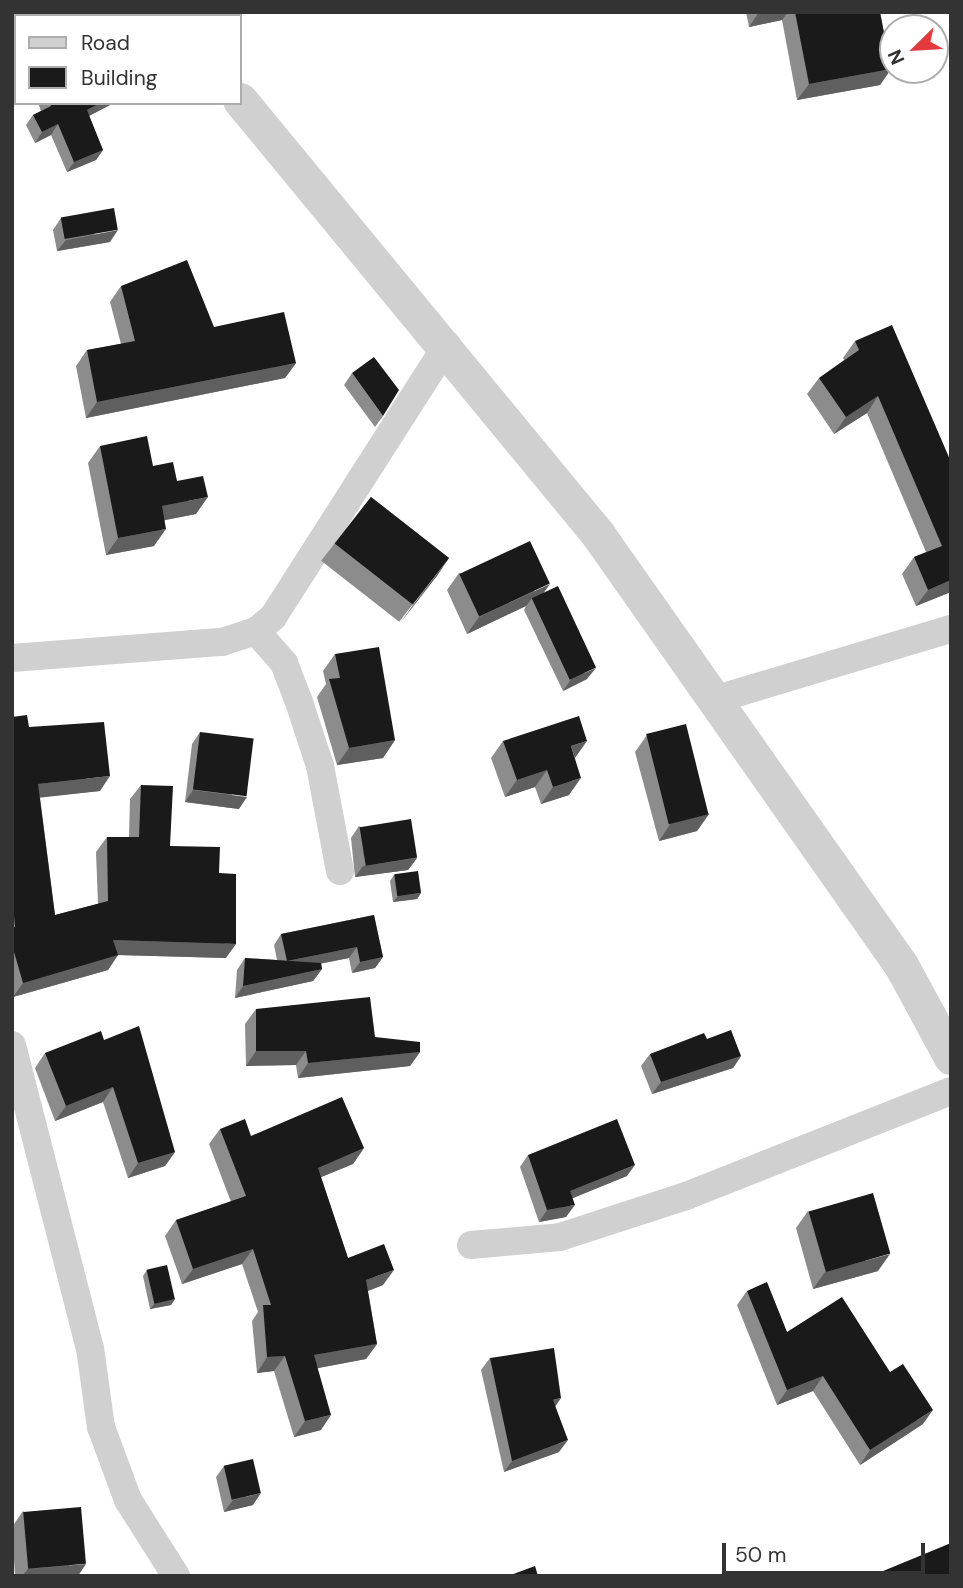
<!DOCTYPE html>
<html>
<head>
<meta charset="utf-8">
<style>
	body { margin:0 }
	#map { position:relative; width:963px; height:1588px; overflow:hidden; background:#fff; font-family:"DM Sans",sans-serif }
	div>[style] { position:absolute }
	.minor>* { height:28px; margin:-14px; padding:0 14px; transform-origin:14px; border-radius:14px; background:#d0d0d0 }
	.tertiary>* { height:35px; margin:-17.5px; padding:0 17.5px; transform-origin:17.5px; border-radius:17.5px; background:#d0d0d0 }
	.wall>* { inset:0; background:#8c8c8c; transform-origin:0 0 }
	.shaded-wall>* { inset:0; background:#5f5f5f }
	.building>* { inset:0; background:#1a1a1a; transform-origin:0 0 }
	span { translate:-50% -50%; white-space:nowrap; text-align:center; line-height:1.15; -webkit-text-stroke:7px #fff; paint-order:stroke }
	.frame { position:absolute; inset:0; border:14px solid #333; pointer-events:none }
	.legend { position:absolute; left:14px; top:14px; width:228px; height:91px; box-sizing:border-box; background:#fff; border:2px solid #adadad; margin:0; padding:9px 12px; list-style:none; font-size:21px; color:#333 }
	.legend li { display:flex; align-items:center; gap:14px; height:35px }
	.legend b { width:35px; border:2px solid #adadad }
	.north { position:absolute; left:879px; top:14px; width:70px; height:70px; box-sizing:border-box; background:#fff; border:2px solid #adadad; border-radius:50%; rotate:246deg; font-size:19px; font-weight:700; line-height:28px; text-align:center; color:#333 }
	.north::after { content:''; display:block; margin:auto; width:24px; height:32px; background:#e43a3e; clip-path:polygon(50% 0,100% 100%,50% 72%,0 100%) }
	.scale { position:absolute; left:722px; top:1543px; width:203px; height:32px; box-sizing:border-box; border:4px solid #333; border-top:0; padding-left:9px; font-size:21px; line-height:24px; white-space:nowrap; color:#333; -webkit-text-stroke:5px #fff; paint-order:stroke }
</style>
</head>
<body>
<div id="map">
	<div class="minor">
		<i style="left:256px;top:631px;width:43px;rotate:48.8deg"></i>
		<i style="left:284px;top:663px;width:39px;rotate:69deg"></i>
		<i style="left:298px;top:699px;width:71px;rotate:71.8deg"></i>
		<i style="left:320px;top:766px;width:107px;rotate:79.2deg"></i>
		<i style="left:12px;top:658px;width:211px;rotate:-4.4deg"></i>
		<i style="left:222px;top:642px;width:36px;rotate:-18deg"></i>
		<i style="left:256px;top:631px;width:22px;rotate:-39deg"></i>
		<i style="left:273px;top:617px;width:323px;rotate:-57.4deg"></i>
		<i style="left:717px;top:699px;width:244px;rotate:-16.7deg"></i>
		<i style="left:12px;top:1045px;width:313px;rotate:75.6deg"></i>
		<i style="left:90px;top:1348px;width:80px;rotate:82.1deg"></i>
		<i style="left:101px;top:1427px;width:78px;rotate:69.7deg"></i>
		<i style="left:128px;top:1500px;width:90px;rotate:57.7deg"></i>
		<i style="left:471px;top:1245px;width:89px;rotate:-5.1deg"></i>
		<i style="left:560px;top:1237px;width:133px;rotate:-18deg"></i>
		<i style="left:686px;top:1196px;width:285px;rotate:-21.6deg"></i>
	</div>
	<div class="tertiary">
		<i style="left:161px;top:12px;width:5px;rotate:53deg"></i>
		<i style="left:240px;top:100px;width:561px;rotate:50.5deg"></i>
		<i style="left:597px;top:533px;width:528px;rotate:54.87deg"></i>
		<i style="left:901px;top:965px;width:105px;rotate:61.5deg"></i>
	</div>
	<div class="wall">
		<i style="clip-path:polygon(746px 12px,880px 12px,891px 69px,880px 85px,797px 100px,782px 20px,749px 27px)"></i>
		<i style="clip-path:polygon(38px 103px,114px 103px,89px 116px,103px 150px,96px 160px,67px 172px,51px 135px,35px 143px,26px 125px,33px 115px,41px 111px)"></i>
		<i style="clip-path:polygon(61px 218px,110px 242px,57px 251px,53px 230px)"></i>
		<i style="clip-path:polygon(121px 286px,214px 327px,296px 363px,285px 378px,86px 418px,76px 366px,87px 350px,121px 344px,110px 302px)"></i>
		<i style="clip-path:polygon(855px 341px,951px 462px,951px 592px,916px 606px,902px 574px,914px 557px,926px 552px,867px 413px,834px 434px,807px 394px,819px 378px,844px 360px,843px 358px)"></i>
		<i style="clip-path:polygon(352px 373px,383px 416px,375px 427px,344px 385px)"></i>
		<i style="clip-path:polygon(100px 446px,153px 466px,177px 481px,196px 514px,165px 520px,154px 546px,106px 555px,88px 463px)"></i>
		<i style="left:371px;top:497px;width:99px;height:81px;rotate:38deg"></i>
		<i style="clip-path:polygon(459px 573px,543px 593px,587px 679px,563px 691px,524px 610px,526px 606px,467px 634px,447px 590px)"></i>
		<i style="clip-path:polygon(335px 654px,395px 740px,383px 758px,337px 765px,317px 697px,326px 684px,323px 671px)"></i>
		<i style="clip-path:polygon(12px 717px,29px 727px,100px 791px,40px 797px,55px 915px,98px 904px,96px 852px,107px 837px,129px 837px,130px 799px,141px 785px,170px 846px,219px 873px,226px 958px,118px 955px,108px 970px,13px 997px)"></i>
		<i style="clip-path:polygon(200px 732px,239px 809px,185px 802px,192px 744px)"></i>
		<i style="clip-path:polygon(647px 735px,709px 814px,697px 831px,659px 841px,635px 752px)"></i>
		<i style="clip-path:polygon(503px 741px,575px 758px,569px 795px,541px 804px,535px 787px,505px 797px,491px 758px)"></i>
		<i style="clip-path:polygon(359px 826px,417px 858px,408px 870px,355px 877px,351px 838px)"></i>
		<i style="clip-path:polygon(394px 875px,421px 893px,417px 899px,393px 902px,390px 881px)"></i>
		<i style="clip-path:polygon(374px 915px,383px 957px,375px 968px,352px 973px,349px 958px,321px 963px,322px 969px,313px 981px,235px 998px,237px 970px,245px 958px,277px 960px,274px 945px,281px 934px)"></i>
		<i style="clip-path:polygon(256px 1009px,375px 1037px,420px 1052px,410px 1066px,298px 1078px,296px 1065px,246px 1066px,245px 1024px)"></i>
		<i style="clip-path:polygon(707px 1039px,741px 1056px,733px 1068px,652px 1094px,641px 1066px,650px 1054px)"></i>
		<i style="clip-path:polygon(104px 1040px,175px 1152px,165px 1166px,128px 1178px,103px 1102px,55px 1121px,35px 1068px,45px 1053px)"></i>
		<i style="clip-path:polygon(220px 1129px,251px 1136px,364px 1148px,353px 1164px,321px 1177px,348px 1258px,383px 1285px,368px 1291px,377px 1344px,366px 1359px,317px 1368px,321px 1430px,294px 1437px,274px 1371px,257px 1373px,252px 1321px,258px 1312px,242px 1264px,182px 1284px,165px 1236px,176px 1220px,231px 1202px,209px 1144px)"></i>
		<i style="clip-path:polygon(528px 1155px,627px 1176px,572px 1198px,566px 1217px,539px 1222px,520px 1167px)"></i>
		<i style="clip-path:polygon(808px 1211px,878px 1271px,813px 1289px,796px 1228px)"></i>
		<i style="clip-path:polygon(147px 1270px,175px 1299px,171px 1305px,150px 1309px,143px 1276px)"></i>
		<i style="clip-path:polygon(747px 1291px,787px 1332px,923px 1424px,860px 1465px,813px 1391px,777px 1405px,737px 1305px)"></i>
		<i style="clip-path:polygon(490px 1358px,555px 1407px,559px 1452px,504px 1472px,481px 1370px)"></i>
		<i style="clip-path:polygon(224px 1466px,253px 1505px,224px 1512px,216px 1477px)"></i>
		<i style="clip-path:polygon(23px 1511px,78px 1576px,15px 1576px,12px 1527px)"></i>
	</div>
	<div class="shaded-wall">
		<i style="clip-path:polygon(759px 12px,788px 12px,782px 20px,749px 27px)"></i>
		<i style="clip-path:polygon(891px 69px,880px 85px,797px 100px,809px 84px)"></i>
		<i style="clip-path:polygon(100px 103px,114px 103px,79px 121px,87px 110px)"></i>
		<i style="clip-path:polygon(58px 124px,51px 135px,35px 143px,42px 132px)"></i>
		<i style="clip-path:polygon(103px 150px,96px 160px,67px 172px,74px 162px)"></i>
		<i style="clip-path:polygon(118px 230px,110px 242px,57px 251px,66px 240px)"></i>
		<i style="clip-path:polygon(296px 363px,285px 378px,86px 418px,97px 402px)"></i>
		<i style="clip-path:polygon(878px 396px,867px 413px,834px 434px,846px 417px)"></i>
		<i style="clip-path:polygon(208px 497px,196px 514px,150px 523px,162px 506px)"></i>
		<i style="clip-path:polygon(166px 529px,154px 546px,106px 555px,118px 538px)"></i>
		<i style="clip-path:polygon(449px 558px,437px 576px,401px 622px,413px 605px)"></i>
		<i style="clip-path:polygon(951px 580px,951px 592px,916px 606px,928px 590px)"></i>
		<i style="clip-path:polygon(550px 584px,538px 601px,532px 598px,526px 606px,467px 634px,479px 617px)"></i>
		<i style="clip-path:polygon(596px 668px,587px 679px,563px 691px,571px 679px)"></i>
		<i style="clip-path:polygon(395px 740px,383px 758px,337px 765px,349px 748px)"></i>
		<i style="clip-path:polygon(587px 741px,575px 758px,571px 746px)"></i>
		<i style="clip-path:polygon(547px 770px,535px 787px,505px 797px,517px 780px)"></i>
		<i style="clip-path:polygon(110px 776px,100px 791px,28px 799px,38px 784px)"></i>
		<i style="clip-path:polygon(581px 778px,569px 795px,541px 804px,553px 787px)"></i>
		<i style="clip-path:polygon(193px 790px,247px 797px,239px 809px,185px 802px)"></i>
		<i style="clip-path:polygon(709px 814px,697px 831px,659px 841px,671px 823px)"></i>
		<i style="clip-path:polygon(417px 858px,408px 870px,355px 877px,363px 866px)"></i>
		<i style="clip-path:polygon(421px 893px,417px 899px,393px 902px,398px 896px)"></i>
		<i style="clip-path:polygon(113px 940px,236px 944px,226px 958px,118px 955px,108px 970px,13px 997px,23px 983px)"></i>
		<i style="clip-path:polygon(357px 947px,349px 958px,280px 972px,287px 961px)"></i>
		<i style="clip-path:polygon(383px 957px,375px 968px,352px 973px,360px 962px)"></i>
		<i style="clip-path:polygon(322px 969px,313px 981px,235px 998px,243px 986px)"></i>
		<i style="clip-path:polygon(256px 1051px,306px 1051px,296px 1065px,246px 1066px)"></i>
		<i style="clip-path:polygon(420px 1052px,410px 1066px,298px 1078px,308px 1063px)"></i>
		<i style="clip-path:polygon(741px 1056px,733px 1068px,652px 1094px,661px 1082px)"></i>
		<i style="clip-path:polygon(113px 1087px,103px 1102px,55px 1121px,66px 1106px)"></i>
		<i style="clip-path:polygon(364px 1148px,353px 1164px,307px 1183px,318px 1168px)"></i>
		<i style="clip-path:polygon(175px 1152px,165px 1166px,128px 1178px,138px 1163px)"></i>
		<i style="clip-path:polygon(635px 1165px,627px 1176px,561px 1203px,570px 1191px)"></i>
		<i style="clip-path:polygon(575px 1205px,566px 1217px,539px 1222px,547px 1210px)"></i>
		<i style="clip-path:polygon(253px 1249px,242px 1264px,182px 1284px,193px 1269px)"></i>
		<i style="clip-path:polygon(890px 1254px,878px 1271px,813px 1289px,825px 1272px)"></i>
		<i style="clip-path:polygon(394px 1270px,383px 1285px,355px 1296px,366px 1280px)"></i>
		<i style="clip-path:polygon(175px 1299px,171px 1305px,150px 1309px,155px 1303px)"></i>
		<i style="clip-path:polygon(377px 1344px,366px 1359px,303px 1371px,314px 1355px)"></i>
		<i style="clip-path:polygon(285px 1356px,274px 1371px,257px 1373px,267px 1357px)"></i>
		<i style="clip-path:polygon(823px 1376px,813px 1391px,777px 1405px,787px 1390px)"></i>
		<i style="clip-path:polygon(561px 1398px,553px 1410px,553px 1400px)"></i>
		<i style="clip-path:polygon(933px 1410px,923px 1424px,860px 1465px,870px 1450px)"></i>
		<i style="clip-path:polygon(331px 1415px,321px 1430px,294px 1437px,305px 1421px)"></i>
		<i style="clip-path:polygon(568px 1440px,559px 1452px,504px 1472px,512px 1461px)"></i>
		<i style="clip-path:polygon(261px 1493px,253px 1505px,224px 1512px,233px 1500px)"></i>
		<i style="clip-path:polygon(86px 1564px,78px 1576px,22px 1576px,28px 1569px)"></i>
	</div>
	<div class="building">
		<i style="clip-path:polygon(795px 12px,880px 12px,891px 69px,809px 84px)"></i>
		<i style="clip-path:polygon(50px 103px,100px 103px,87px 110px,103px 150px,74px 162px,58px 124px,42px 132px,33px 115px,51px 106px)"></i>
		<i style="left:114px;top:208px;width:22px;height:54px;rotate:80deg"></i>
		<i style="clip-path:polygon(187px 260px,214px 327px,284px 312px,296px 363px,97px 402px,87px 350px,135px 341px,121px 286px)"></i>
		<i style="clip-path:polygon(892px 325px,951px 462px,951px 580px,928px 590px,914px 557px,942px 546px,878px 396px,846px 417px,819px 378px,859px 350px,855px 341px)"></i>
		<i style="clip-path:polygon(374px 357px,399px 390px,383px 416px,352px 373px)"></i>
		<i style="clip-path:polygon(147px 436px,153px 466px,173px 462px,177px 481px,203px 476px,208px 497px,162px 506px,166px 529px,118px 538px,100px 446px)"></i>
		<i style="left:371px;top:497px;width:99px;height:59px;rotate:38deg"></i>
		<i style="left:530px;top:541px;width:47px;height:78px;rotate:65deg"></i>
		<i style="left:558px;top:586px;width:90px;height:29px;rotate:65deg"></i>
		<i style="clip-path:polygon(379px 647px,395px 740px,349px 748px,329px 679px,340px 678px,335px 654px)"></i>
		<i style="clip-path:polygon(27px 715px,29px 727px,104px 722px,110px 776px,38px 784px,55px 915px,108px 901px,107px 837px,139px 837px,141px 785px,173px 786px,170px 846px,220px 847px,219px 873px,236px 874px,236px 944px,113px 940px,118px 955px,23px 983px,12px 945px,12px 928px,15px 927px,12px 892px,12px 717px)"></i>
		<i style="clip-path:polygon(579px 716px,587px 741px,571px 746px,581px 778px,553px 787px,547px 770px,517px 780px,503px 741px)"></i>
		<i style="left:686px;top:724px;width:93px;height:41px;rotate:76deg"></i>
		<i style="left:200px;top:732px;width:54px;height:58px;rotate:7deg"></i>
		<i style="left:411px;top:819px;width:39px;height:52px;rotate:81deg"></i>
		<i style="left:418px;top:871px;width:22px;height:24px;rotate:82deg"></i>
		<i style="clip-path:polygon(374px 915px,383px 957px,360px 962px,357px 947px,287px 961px,281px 934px)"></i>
		<i style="clip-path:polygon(245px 958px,321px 963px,322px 969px,243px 986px)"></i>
		<i style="clip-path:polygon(370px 997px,375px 1037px,420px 1042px,420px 1052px,308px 1063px,306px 1051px,256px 1051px,256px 1009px)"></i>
		<i style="clip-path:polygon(139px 1026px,175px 1152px,138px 1163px,113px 1087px,66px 1106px,45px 1053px,101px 1031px,104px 1040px)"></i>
		<i style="clip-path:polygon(731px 1030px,741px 1056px,661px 1082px,650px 1054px,704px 1033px,707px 1039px)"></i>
		<i style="clip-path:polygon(342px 1097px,364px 1148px,318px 1168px,348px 1258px,384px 1244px,394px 1270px,366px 1280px,377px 1344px,314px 1355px,331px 1415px,305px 1421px,285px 1356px,267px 1357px,263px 1305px,271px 1305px,253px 1249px,193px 1269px,176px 1220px,246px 1196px,220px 1129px,245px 1119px,251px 1136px)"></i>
		<i style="clip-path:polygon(617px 1119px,635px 1165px,570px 1191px,575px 1205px,547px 1210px,528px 1155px)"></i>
		<i style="left:873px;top:1193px;width:63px;height:67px;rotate:74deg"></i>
		<i style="left:167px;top:1265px;width:35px;height:21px;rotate:77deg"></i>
		<i style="clip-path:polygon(767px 1282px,787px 1332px,842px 1297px,890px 1372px,903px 1364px,933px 1410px,870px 1450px,823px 1376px,787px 1390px,747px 1291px)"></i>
		<i style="clip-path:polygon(554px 1348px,561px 1398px,553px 1400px,568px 1440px,512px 1461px,490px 1358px)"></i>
		<i style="left:253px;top:1459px;width:35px;height:30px;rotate:77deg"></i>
		<i style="left:81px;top:1507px;width:57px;height:58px;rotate:85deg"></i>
		<i style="clip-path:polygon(951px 1543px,951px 1576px,871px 1576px)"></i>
		<i style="clip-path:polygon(535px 1566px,538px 1576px,508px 1576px)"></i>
	</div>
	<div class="frame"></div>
	<ul class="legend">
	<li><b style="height:9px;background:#d0d0d0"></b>Road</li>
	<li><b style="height:19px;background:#1a1a1a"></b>Building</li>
	</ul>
	<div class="north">N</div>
	<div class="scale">50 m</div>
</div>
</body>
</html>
